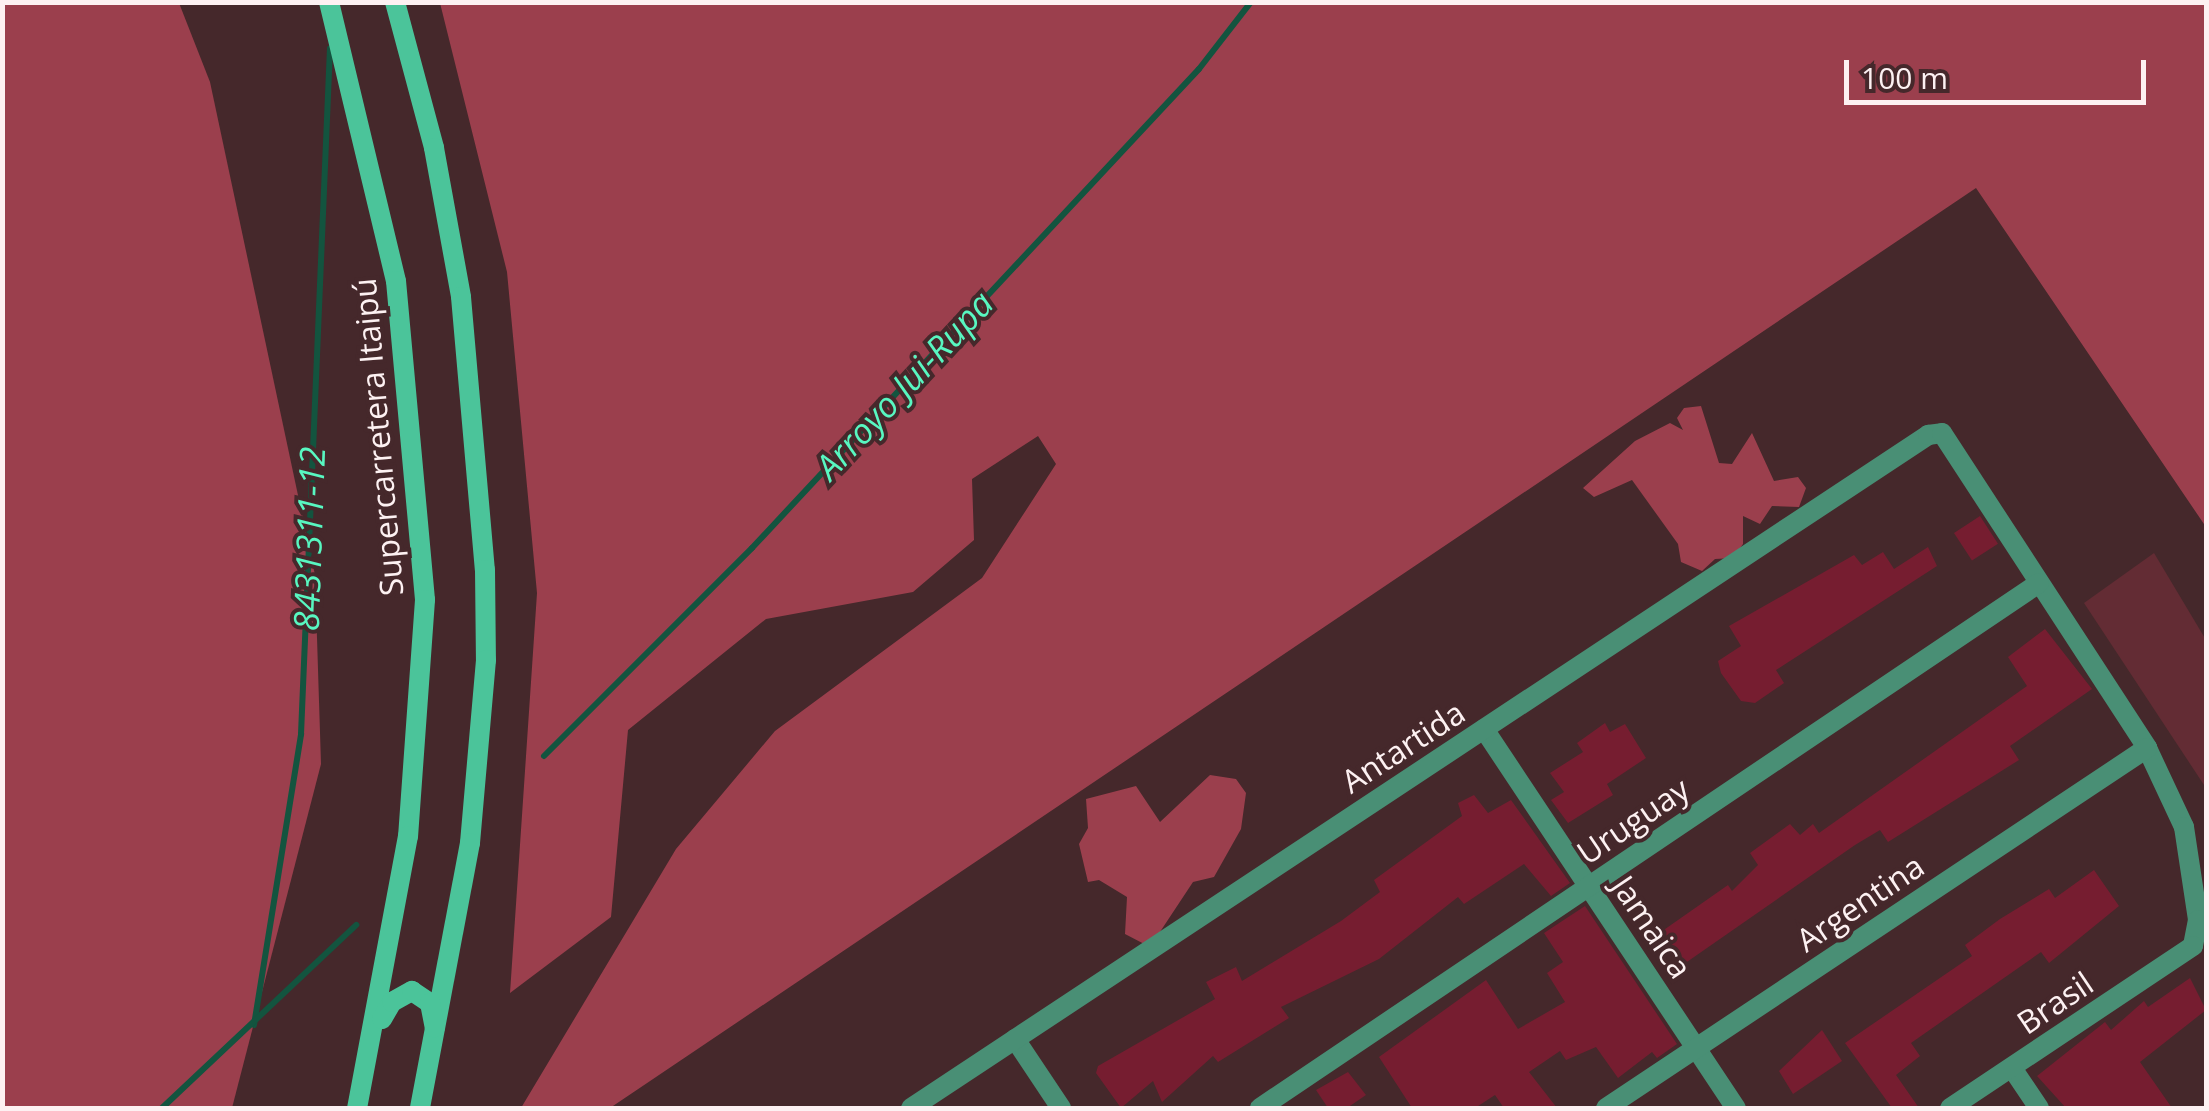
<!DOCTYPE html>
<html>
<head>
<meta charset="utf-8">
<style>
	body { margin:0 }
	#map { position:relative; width:2209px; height:1111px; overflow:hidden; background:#45282b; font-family:"Open Sans",sans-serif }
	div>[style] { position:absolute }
	.green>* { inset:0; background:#632c34 }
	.forest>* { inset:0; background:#9b3f4d }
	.stream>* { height:6px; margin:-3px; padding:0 3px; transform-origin:3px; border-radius:3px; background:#13543f }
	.building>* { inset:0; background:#761d30; transform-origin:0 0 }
	.street>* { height:20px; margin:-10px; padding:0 10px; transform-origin:10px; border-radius:10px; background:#498f75 }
	.secondary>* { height:20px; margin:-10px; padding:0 10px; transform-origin:10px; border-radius:10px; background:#4bc49a }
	span { translate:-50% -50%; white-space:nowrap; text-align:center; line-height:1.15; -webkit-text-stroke:8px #45282b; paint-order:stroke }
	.street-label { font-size:32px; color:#fdf1f2 }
	.water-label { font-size:35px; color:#58f7c1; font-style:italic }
	.frame { position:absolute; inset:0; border:5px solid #fdf1f2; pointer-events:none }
	.scale { position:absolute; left:1844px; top:60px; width:302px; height:45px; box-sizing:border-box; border:5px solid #fdf1f2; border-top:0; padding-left:12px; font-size:30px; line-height:35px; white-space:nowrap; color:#fdf1f2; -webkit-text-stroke:8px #45282b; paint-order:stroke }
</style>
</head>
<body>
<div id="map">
	<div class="green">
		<i style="clip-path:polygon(2154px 553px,2206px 640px,2206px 788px,2084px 603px)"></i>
	</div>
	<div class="forest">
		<i style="clip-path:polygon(2px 3px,179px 3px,210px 82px,315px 575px,321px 764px,232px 1108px,3px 1108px)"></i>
		<i style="clip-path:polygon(440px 3px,2206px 3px,2206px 527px,1976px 188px,610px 1108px,521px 1108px,676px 849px,775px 731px,982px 578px,1056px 464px,1038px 436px,972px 479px,974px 540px,913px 592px,766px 619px,628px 730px,611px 917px,510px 993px,537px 593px,507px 272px)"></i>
		<i style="clip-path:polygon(1701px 406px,1719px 463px,1732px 464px,1752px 433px,1774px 481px,1798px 477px,1806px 488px,1799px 507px,1772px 506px,1760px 524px,1743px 516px,1743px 544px,1733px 558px,1715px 559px,1702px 571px,1681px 562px,1678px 544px,1632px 480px,1594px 497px,1583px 488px,1635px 441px,1670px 423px,1683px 430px,1677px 418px,1684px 408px)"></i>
		<i style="clip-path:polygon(1210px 775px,1236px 779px,1246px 793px,1241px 829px,1214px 877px,1193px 882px,1150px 947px,1125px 934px,1127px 897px,1099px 880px,1088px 882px,1079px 844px,1088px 828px,1086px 799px,1136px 786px,1160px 822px)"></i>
	</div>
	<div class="stream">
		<i style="left:544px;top:756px;width:294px;rotate:-45deg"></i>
		<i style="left:752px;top:548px;width:655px;rotate:-46.98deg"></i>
		<i style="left:1199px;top:69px;width:85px;rotate:-52.2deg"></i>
		<i style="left:254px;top:1025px;width:295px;rotate:-80.8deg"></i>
		<i style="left:301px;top:734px;width:686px;rotate:-87.58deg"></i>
		<i style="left:162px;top:1108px;width:267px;rotate:-43.3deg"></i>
	</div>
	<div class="building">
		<i style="left:1980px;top:516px;width:33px;height:31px;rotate:57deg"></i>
		<i style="clip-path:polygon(1928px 547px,1937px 566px,1776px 670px,1784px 683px,1755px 703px,1741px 701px,1721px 673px,1718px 661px,1741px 646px,1729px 626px,1854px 555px,1862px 565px,1883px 552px,1894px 569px)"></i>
		<i style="clip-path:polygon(2045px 629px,2092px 689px,2010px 746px,2019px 760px,1888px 842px,1880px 830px,1855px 845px,1684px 964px,1658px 934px,1728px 885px,1732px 891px,1758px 865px,1750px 853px,1790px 824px,1800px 835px,1813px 824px,1819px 833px,2027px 686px,2008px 657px)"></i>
		<i style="clip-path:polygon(1605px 723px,1610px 732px,1625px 724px,1646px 758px,1607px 784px,1613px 795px,1568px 823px,1551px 800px,1564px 792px,1550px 773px,1583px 752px,1577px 743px)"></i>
		<i style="clip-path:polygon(1474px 795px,1488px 813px,1511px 800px,1570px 883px,1551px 896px,1524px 864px,1464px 904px,1458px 897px,1379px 959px,1281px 1007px,1289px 1018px,1218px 1062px,1213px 1056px,1162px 1102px,1153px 1081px,1121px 1108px,1096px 1073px,1098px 1066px,1215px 999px,1206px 982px,1236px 967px,1242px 981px,1341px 921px,1380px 892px,1374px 880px,1462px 816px,1458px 803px)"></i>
		<i style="clip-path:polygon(2094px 870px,2119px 906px,2049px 963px,2041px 952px,1911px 1043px,1920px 1056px,1896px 1075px,1919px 1108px,1892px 1108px,1845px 1043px,1972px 956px,1965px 945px,2000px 919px,2049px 889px,2055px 898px)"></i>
		<i style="clip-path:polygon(1585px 906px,1677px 1044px,1657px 1058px,1652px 1052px,1618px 1078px,1596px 1047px,1566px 1060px,1560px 1051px,1529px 1072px,1557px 1108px,1504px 1108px,1495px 1095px,1475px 1108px,1412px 1108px,1379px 1057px,1486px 980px,1518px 1029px,1565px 1002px,1547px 973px,1563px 962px,1544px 933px)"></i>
		<i style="clip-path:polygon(2190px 978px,2206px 1010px,2140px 1062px,2172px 1108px,2066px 1108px,2037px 1076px,2105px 1022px,2111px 1030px,2144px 1001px,2148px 1007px)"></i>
		<i style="clip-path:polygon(1822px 1030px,1842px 1061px,1793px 1094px,1779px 1071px)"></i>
		<i style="clip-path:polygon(1348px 1072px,1366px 1095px,1347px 1108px,1328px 1108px,1316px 1090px)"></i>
	</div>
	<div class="street">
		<i style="left:1484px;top:729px;width:455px;rotate:56.4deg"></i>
		<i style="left:1015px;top:1039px;width:83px;rotate:56.3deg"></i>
		<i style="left:2012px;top:1068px;width:48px;rotate:56deg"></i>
		<i style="left:911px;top:1108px;width:1220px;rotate:-33.49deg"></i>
		<i style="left:1928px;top:435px;width:14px;rotate:-8deg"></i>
		<i style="left:1942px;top:433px;width:376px;rotate:56.9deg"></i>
		<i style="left:2147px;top:748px;width:87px;rotate:64.9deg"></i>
		<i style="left:2184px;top:827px;width:94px;rotate:81.4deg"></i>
		<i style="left:2198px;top:920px;width:26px;rotate:101deg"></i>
		<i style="left:2193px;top:946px;width:292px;rotate:146.3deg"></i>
		<i style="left:1260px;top:1108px;width:939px;rotate:-33.98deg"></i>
		<i style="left:1606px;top:1108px;width:650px;rotate:-33.64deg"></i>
	</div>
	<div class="secondary">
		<i style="left:329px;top:2px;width:287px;rotate:76.5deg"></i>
		<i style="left:396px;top:281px;width:320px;rotate:84.8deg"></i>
		<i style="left:425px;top:600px;width:237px;rotate:94.1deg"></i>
		<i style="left:408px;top:836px;width:277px;rotate:100.6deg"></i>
		<i style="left:395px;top:2px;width:151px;rotate:75deg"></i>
		<i style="left:434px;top:148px;width:151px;rotate:79.7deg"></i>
		<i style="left:461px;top:297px;width:274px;rotate:85deg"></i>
		<i style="left:485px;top:570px;width:90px;rotate:89.4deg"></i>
		<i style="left:486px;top:660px;width:184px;rotate:95deg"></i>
		<i style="left:470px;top:843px;width:270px;rotate:100.7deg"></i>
		<i style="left:382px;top:1019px;width:20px;rotate:-60deg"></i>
		<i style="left:392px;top:1002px;width:23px;rotate:-29deg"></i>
		<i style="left:412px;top:991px;width:22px;rotate:34deg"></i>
		<i style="left:430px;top:1003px;width:25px;rotate:79deg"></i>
	</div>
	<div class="street-label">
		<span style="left:378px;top:437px;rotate:-95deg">Supercarretera Itaipú</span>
		<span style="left:1403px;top:747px;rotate:-33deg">Antartida</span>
		<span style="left:1633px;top:821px;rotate:-34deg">Uruguay</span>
		<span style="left:1860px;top:903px;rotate:-34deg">Argentina</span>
		<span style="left:1652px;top:927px;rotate:56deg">Jamaica</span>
		<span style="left:2055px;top:1003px;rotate:-34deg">Brasil</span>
	</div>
	<div class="water-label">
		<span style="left:904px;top:385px;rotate:-47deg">Arroyo Jui-Rupa</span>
		<span style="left:309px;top:539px;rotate:-88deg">8431311-12</span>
	</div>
	<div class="frame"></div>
	<div class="scale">100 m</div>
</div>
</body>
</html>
